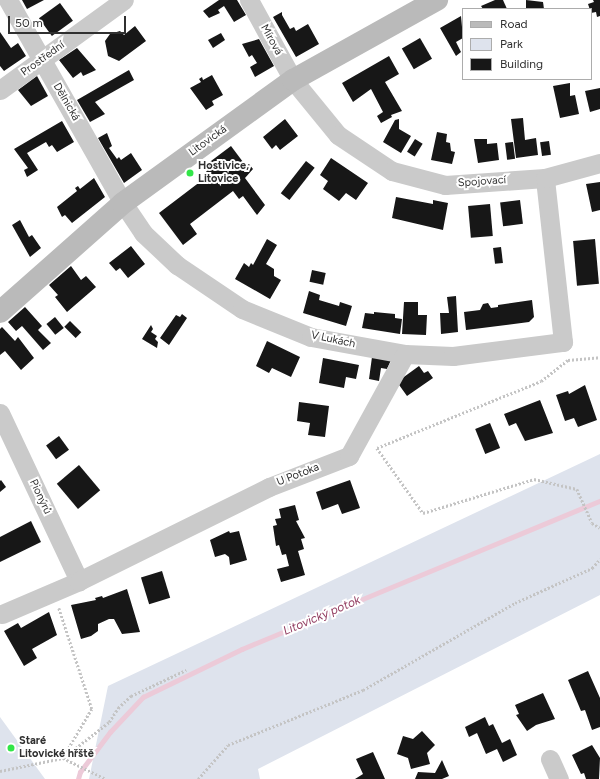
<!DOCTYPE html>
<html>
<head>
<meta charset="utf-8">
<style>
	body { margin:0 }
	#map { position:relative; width:600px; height:779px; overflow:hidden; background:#fff; font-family:Figtree,sans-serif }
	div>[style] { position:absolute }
	.green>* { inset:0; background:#dee3ed }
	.stream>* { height:4.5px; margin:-2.25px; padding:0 2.25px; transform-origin:2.25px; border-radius:2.25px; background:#eccad8 }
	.building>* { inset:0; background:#171717; transform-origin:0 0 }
	.path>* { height:2.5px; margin-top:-1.25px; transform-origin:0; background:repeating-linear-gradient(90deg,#c4c4c4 0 2px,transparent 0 4px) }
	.street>* { height:19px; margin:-9.5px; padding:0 9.5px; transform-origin:9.5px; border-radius:9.5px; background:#cacaca }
	.secondary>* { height:22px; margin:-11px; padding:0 11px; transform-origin:11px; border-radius:11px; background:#bababa }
	.dots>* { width:11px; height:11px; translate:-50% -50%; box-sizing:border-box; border:2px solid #fff; border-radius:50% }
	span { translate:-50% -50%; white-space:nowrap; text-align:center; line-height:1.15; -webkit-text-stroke:4px #fff; paint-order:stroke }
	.street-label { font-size:11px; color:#303030 }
	.poi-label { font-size:11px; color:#303030; font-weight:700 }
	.left { translate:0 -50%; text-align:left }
	.water-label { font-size:12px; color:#933d61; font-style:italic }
	.legend { position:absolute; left:462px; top:8px; width:130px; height:72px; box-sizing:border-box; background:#fff; border:1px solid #acacac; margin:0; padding:5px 7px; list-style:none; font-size:12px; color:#303030 }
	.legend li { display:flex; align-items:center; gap:8px; height:20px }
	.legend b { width:20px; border:1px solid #acacac }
	.scale { position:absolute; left:8px; top:16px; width:118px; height:18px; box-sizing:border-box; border:2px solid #303030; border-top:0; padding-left:5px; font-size:12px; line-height:14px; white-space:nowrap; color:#303030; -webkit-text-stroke:3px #fff; paint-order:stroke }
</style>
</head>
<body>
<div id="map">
	<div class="green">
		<i style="clip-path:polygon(600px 454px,600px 595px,258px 769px,260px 779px,89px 779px,108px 686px)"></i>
		<i style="clip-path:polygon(0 717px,45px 779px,0 779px)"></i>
	</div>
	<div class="stream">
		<i style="left:78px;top:779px;width:7px;rotate:-74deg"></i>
		<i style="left:80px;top:772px;width:50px;rotate:-53.1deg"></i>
		<i style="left:110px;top:732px;width:48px;rotate:-46.7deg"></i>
		<i style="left:143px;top:697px;width:110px;rotate:-25.9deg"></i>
		<i style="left:242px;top:649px;width:387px;rotate:-22.5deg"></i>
	</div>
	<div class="building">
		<i style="clip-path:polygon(22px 0,44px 0,27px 9px)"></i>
		<i style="clip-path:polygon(219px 0,237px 0,246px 15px,234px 22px,224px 6px,218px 10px,220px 13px,209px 18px,203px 11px)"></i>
		<i style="clip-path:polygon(495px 0,503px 0,507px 9px,483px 9px,481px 6px)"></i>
		<i style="clip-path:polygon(526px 0,543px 2px,544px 9px,526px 9px)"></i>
		<i style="clip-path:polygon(593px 0,600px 0,600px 16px,597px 17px,596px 12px,591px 13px,588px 4px,594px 2px)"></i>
		<i style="left:60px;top:3px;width:22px;height:26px;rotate:54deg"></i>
		<i style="clip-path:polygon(282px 12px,282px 15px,290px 29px,294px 27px,296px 31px,308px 24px,319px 44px,296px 57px,273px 17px)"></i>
		<i style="clip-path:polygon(461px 16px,463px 38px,456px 42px,461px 52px,456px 56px,440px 28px)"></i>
		<i style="clip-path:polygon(135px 26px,146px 41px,119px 61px,108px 56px,105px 41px,110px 34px,120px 31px,124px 35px)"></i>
		<i style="clip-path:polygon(0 32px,11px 48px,18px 43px,26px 56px,4px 71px,0 66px)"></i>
		<i style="clip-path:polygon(221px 33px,225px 40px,213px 48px,208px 40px)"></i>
		<i style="left:420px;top:38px;width:24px;height:21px;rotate:60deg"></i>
		<i style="clip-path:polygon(259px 39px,274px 66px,255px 77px,250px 67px,257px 63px,252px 55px,249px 57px,242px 44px)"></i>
		<i style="clip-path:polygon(77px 48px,96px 70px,83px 76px,81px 72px,73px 78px,59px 60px)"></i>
		<i style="clip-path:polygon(389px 56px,399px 74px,385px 82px,402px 111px,391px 115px,392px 117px,381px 123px,377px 116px,383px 112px,371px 89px,353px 102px,342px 83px)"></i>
		<i style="clip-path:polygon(129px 70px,134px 80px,95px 102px,105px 114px,90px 122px,77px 100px)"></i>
		<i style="clip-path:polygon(212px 75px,223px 95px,212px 101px,214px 105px,206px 110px,190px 88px,201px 82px,199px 79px,202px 77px,203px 80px)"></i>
		<i style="clip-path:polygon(37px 76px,48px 96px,31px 106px,18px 90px)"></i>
		<i style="clip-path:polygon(570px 83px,570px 96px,575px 95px,579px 114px,560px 118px,553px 86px)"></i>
		<i style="clip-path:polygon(600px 88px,600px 109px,590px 112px,585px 91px)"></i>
		<i style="clip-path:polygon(523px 118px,525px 140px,536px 138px,538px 155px,516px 158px,511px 119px)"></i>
		<i style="clip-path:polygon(285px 119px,298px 136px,280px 150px,276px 145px,272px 149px,263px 137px)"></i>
		<i style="clip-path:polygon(399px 119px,399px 129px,411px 136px,401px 153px,383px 142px,395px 120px)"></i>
		<i style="clip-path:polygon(62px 121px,74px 142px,57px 152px,52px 145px,49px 147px,46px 142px,27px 153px,38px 170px,27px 177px,24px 170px,28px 168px,14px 149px)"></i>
		<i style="clip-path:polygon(437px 132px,447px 134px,446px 142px,450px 143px,451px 151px,455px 152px,452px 164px,431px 160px)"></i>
		<i style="clip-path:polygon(107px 133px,112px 146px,109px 148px,117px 159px,119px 157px,121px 160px,131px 153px,142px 170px,124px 183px,98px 138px)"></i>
		<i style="left:415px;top:139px;width:9px;height:15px;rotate:32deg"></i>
		<i style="clip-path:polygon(474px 139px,487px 139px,487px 144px,497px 143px,499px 160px,478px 163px)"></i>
		<i style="left:549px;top:141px;width:14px;height:9px;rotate:82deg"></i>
		<i style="left:513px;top:142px;width:17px;height:8px;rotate:83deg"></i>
		<i style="clip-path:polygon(231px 146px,246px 166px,249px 164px,253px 169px,245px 178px,265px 205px,257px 215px,243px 196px,239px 199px,233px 191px,190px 224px,197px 234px,183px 245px,159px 213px,209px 175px,203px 167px)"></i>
		<i style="clip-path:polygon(331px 158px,368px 183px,356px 200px,346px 193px,339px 201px,323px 189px,328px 181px,320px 175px)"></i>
		<i style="left:306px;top:161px;width:11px;height:41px;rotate:38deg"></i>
		<i style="clip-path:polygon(94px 178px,105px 197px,72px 223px,65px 215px,62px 217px,57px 207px,77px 191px,75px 188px,78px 186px,80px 189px)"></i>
		<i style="clip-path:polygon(600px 182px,600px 210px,592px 212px,586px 184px)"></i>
		<i style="clip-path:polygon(396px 197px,433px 204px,433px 200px,448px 203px,443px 230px,392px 218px)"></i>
		<i style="left:520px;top:200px;width:24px;height:20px;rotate:83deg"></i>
		<i style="left:490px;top:204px;width:32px;height:22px;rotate:85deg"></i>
		<i style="clip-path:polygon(20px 220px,29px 237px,32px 235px,41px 248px,30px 257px,12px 225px)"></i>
		<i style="clip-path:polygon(267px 239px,277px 245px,266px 264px,274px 269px,274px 276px,281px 280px,270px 299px,235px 279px,244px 263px,249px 267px,251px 263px,253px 265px)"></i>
		<i style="left:595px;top:239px;width:45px;height:22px;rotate:85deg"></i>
		<i style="clip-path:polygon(131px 246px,145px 264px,128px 278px,120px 268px,116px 271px,109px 263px)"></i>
		<i style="left:501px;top:247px;width:16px;height:8px;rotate:83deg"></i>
		<i style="clip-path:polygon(71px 266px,81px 280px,86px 276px,96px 287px,67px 312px,55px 297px,58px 295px,49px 285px)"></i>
		<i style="left:312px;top:270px;width:14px;height:12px;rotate:12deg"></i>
		<i style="clip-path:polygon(309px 291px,320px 295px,319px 300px,339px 306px,340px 302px,352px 306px,346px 326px,303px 313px)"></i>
		<i style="clip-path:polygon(456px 296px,458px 332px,441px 334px,440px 313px,449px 313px,447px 297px)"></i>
		<i style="clip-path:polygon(532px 300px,534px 317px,529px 322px,466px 330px,464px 312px,480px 310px,483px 304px,488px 303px,491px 308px,498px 307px,498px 305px)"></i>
		<i style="clip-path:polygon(404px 302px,418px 302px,418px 315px,427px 315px,426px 335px,402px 334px)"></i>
		<i style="clip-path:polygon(25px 307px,42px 326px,38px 330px,51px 343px,43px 350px,22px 326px,16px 331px,8px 322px)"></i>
		<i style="clip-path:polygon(374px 312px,395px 314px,395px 318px,402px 319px,400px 334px,362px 328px,365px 313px,374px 314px)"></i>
		<i style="clip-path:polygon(182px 314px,187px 318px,169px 345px,160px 338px,176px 315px,180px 317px)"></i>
		<i style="left:55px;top:317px;width:14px;height:11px;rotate:51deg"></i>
		<i style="left:70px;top:321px;width:16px;height:8px;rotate:45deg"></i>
		<i style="clip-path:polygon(151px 325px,153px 329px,151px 332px,157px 336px,155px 339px,158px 342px,157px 348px,142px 339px)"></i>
		<i style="clip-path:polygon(2px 327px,15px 341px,18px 337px,34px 358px,21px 370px,5px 351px,0 355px,0 329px)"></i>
		<i style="clip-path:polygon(267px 341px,300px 357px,291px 377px,272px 368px,269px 373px,256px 366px)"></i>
		<i style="clip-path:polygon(372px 357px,391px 360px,387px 369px,381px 368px,379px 381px,369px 379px)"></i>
		<i style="clip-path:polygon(323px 358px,359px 365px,356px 379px,346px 377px,344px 388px,319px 383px)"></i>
		<i style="clip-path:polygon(419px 366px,424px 373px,428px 371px,433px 378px,407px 396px,397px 382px)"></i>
		<i style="clip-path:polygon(585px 385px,597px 420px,578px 427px,574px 418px,565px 421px,556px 395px,568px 391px,569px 394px)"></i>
		<i style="clip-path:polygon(540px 400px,553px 433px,525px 441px,516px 423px,509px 426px,504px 414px)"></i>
		<i style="clip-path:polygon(299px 402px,329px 406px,325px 437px,308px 435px,310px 423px,297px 421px)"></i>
		<i style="left:490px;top:423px;width:27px;height:16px;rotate:68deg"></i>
		<i style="left:59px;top:436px;width:17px;height:16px;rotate:54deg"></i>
		<i style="left:79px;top:465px;width:33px;height:29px;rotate:50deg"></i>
		<i style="clip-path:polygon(1px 480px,6px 487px,0 492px,0 481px)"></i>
		<i style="clip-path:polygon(350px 480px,360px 508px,342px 514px,338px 504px,322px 510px,316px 492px)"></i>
		<i style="clip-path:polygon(295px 505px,299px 520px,296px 521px,305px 538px,301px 539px,304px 549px,298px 551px,305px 575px,281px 582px,277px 569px,289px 566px,286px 554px,282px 555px,279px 545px,276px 546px,273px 526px,277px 525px,275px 519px,281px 518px,279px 509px)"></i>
		<i style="clip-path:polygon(31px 521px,41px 542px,0 562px,0 537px)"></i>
		<i style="clip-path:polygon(229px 531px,230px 533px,239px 531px,247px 560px,230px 565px,229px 557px,225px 554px,215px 557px,210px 540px)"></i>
		<i style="left:162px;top:571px;width:28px;height:22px;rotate:73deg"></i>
		<i style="clip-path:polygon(127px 589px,140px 632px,122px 634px,114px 619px,109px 619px,98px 624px,98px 631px,91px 636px,81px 639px,71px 605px,96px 600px,95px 598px,102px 596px,103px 598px)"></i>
		<i style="clip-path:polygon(49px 612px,57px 635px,32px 649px,37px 658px,24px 666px,4px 631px,18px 623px,21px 628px)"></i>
		<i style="clip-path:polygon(588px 671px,600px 698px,600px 727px,592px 730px,585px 710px,581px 711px,568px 680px)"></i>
		<i style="clip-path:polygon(543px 693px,555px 719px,536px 725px,527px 731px,516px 715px,519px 714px,515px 705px)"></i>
		<i style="clip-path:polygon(485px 717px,489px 726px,493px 724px,502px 743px,510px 739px,517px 755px,503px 762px,497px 749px,486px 754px,477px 733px,469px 737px,465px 727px)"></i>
		<i style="clip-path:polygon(422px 731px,435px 745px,427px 753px,430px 764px,411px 769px,408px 758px,397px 754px,403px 736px,413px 739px)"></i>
		<i style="clip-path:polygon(592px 745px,600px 758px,599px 779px,586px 779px,584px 773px,581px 774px,572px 755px)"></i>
		<i style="clip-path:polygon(373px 752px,385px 779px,355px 779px,363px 774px,356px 759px)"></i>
		<i style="clip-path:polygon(442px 760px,449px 776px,442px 779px,415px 779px,418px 772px,435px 773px)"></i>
	</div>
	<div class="path">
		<i style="left:377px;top:448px;width:80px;rotate:54.7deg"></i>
		<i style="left:423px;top:513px;width:116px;rotate:-17deg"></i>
		<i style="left:534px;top:479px;width:44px;rotate:13.1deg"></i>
		<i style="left:577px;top:489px;width:37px;rotate:66deg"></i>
		<i style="left:592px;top:523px;width:9px;rotate:32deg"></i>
		<i style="left:377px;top:448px;width:177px;rotate:-22.2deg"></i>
		<i style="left:541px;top:381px;width:34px;rotate:-38deg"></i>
		<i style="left:568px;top:360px;width:32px;rotate:-5deg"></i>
		<i style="left:59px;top:608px;width:106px;rotate:71.9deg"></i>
		<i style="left:92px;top:709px;width:57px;rotate:120.6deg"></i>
		<i style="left:63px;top:758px;width:48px;rotate:26deg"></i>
		<i style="left:0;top:771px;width:64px;rotate:-11.7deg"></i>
		<i style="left:63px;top:758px;width:58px;rotate:-38deg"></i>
		<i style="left:109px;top:722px;width:17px;rotate:-57deg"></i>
		<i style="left:118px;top:708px;width:18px;rotate:-43deg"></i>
		<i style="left:131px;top:696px;width:61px;rotate:-25.3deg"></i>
		<i style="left:198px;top:779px;width:45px;rotate:-48.6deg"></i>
		<i style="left:228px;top:745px;width:146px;rotate:-22.2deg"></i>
		<i style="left:363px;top:690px;width:175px;rotate:-29.8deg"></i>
		<i style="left:515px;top:603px;width:85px;rotate:-24.4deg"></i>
		<i style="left:592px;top:568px;width:12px;rotate:-48deg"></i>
	</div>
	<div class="street">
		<i style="left:8px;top:0;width:233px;rotate:60.5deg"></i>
		<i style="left:123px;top:203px;width:36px;rotate:56deg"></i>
		<i style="left:143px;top:233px;width:47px;rotate:43.3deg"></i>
		<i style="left:177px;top:265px;width:78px;rotate:34.1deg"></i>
		<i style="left:242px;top:309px;width:74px;rotate:22.1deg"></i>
		<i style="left:311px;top:337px;width:96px;rotate:10.3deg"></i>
		<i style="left:405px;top:354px;width:48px;rotate:2.4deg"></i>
		<i style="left:453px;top:356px;width:111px;rotate:-7.3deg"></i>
		<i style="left:563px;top:342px;width:165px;rotate:-96.3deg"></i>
		<i style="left:249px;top:0;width:91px;rotate:61.2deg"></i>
		<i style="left:293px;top:80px;width:71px;rotate:50.7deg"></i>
		<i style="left:338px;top:135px;width:65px;rotate:33.7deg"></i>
		<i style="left:392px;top:171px;width:55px;rotate:14.8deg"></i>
		<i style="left:445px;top:185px;width:100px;rotate:-4deg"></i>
		<i style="left:545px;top:178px;width:57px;rotate:-15.3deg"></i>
		<i style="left:0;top:90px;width:153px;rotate:-36deg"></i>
		<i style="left:0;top:413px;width:186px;rotate:64.8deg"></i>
		<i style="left:2px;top:614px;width:84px;rotate:-23.2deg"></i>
		<i style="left:79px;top:581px;width:212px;rotate:-26.3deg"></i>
		<i style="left:269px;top:487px;width:86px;rotate:-21.2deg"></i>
		<i style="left:349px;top:456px;width:116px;rotate:-61.2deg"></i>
		<i style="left:550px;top:759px;width:22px;rotate:66deg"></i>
	</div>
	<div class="secondary">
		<i style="left:0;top:312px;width:164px;rotate:-41.5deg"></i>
		<i style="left:123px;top:203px;width:210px;rotate:-35.9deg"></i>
		<i style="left:293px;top:80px;width:165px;rotate:-29.1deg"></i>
	</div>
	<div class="dots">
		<i style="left:190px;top:173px;background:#32e648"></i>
		<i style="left:11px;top:748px;background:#32e648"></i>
	</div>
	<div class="street-label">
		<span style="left:271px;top:40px;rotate:61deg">Mírová</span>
		<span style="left:43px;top:59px;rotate:-36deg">Prostřední</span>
		<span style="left:66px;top:102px;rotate:60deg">Dělnická</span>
		<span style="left:208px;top:141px;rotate:-36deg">Litovická</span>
		<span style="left:482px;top:182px;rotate:-4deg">Spojovací</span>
		<span style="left:333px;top:340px;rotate:12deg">V Lukách</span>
		<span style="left:298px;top:475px;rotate:-21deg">U Potoka</span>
		<span style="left:40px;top:497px;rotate:65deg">Pionýrů</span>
	</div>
	<div class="poi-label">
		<span class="left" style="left:198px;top:173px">Hostivice,<br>Litovice</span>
		<span class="left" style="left:19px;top:748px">Staré<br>Litovické hřště</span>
	</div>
	<div class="water-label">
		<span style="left:322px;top:616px;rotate:-23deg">Litovický potok</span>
	</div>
	<ul class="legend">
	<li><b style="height:5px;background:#bababa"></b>Road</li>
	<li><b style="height:11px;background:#dee3ed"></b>Park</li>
	<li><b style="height:11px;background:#171717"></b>Building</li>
	</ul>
	<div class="scale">50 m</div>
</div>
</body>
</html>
